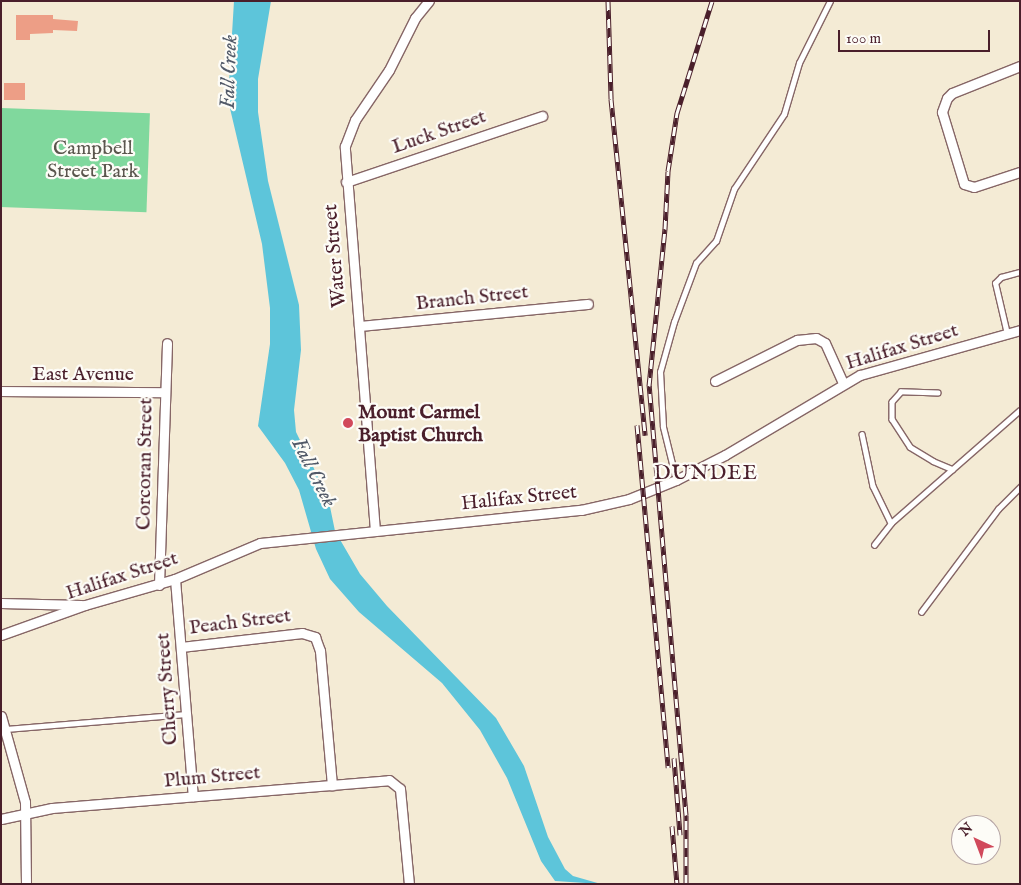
<!DOCTYPE html>
<html>
<head>
<meta charset="utf-8">
<style>
	body { margin:0 }
	#map { position:relative; width:1021px; height:885px; overflow:hidden; background:#f4ebd5; font-family:"IM FELL English",serif }
	div>[style] { position:absolute }
	.green>* { inset:0; background:#80d89d; transform-origin:0 0 }
	.water>* { inset:0; background:#5dc5da }
	.building>* { inset:0; background:#ed9e86; transform-origin:0 0 }
	.roads { filter:drop-shadow(1px 0 #866666) drop-shadow(-1px 0 #866666) drop-shadow(0 1px #866666) drop-shadow(0 -1px #866666) }
	.service>* { height:4.5px; margin:-2.25px; padding:0 2.25px; transform-origin:2.25px; border-radius:2.25px; background:#fff }
	.minor>* { height:9px; margin:-4.5px; padding:0 4.5px; transform-origin:4.5px; border-radius:4.5px; background:#fff }
	.rail>* { height:5px; margin-top:-2.5px; transform-origin:0; background:repeating-linear-gradient(90deg,#fdfcf7 0 9px,#4a1f2b 0 18px); box-sizing:border-box; border-block:1px solid #4a1f2b }
	.dots>* { width:14px; height:14px; translate:-50% -50%; box-sizing:border-box; border:2px solid #fdfcf7; border-radius:50% }
	span { translate:-50% -50%; white-space:nowrap; text-align:center; line-height:1.15; -webkit-text-stroke:4.5px #fdfcf7; paint-order:stroke }
	.street-label { font-size:20px; color:#4a1f2b }
	.park-label { font-size:20px; color:#5a564d }
	.poi-label { font-size:20px; color:#4a1f2b; font-weight:700 }
	.left { translate:0 -50%; text-align:left }
	.water-label { font-size:21px; color:#515968; font-style:italic }
	.neighbourhood-label { font-size:21px; color:#4a1f2b; letter-spacing:1px }
	.frame { position:absolute; inset:0; border:2px solid #4a1f2b; pointer-events:none }
	.north { position:absolute; left:951px; top:815px; width:50px; height:50px; box-sizing:border-box; background:#fdfcf7; border:1px solid #b5a4a5; border-radius:50%; rotate:317deg; font-size:14px; font-weight:700; line-height:20px; text-align:center; color:#4a1f2b }
	.north::after { content:''; display:block; margin:auto; width:18px; height:22px; background:#d1495b; clip-path:polygon(50% 0,100% 100%,50% 72%,0 100%) }
	.scale { position:absolute; left:838px; top:30px; width:152px; height:22px; box-sizing:border-box; border:2px solid #4a1f2b; border-top:0; padding-left:6px; font-size:15px; line-height:18px; white-space:nowrap; color:#4a1f2b; -webkit-text-stroke:4px #fdfcf7; paint-order:stroke }
</style>
</head>
<body>
<div id="map">
	<div class="green">
		<i style="left:1px;top:108px;width:149px;height:99px;rotate:2deg"></i>
	</div>
	<div class="water">
		<i style="clip-path:polygon(234px 1px,271px 1px,258px 79px,258px 112px,268px 181px,299px 305px,301px 350px,294px 410px,296px 432px,328px 497px,335px 531px,360px 574px,387px 606px,496px 718px,524px 766px,548px 837px,565px 869px,573px 876px,601px 884px,555px 881px,541px 861px,507px 778px,480px 730px,442px 683px,359px 612px,330px 579px,316px 549px,299px 490px,285px 463px,258px 426px,270px 344px,270px 308px,262px 244px,228px 100px)"></i>
	</div>
	<div class="building">
		<i style="clip-path:polygon(16px 15px,53px 15px,53px 19px,78px 21px,77px 31px,53px 30px,53px 33px,30px 34px,30px 40px,16px 40px)"></i>
		<i style="left:25px;top:83px;width:17px;height:21px;rotate:90deg"></i>
	</div>
	<div class="roads">
		<div class="service">
			<i style="left:1007px;top:334px;width:52px;rotate:-103.2deg"></i>
			<i style="left:995px;top:283px;width:8px;rotate:-45deg"></i>
			<i style="left:1001px;top:277px;width:20px;rotate:-15deg"></i>
			<i style="left:938px;top:393px;width:37px;rotate:-178deg"></i>
			<i style="left:901px;top:392px;width:13px;rotate:132deg"></i>
			<i style="left:892px;top:402px;width:17px;rotate:90deg"></i>
			<i style="left:892px;top:419px;width:33px;rotate:57deg"></i>
			<i style="left:910px;top:447px;width:27px;rotate:31deg"></i>
			<i style="left:933px;top:461px;width:21px;rotate:23deg"></i>
			<i style="left:862px;top:434px;width:53px;rotate:78.1deg"></i>
			<i style="left:873px;top:486px;width:41px;rotate:64.1deg"></i>
			<i style="left:676px;top:480px;width:55px;rotate:-103.8deg"></i>
			<i style="left:663px;top:427px;width:55px;rotate:-93.1deg"></i>
			<i style="left:660px;top:372px;width:52px;rotate:-74.4deg"></i>
			<i style="left:674px;top:322px;width:63px;rotate:-69.6deg"></i>
			<i style="left:696px;top:263px;width:30px;rotate:-48deg"></i>
			<i style="left:716px;top:241px;width:55px;rotate:-70.9deg"></i>
			<i style="left:734px;top:189px;width:90px;rotate:-56.3deg"></i>
			<i style="left:784px;top:114px;width:53px;rotate:-73.6deg"></i>
			<i style="left:799px;top:63px;width:69px;rotate:-63.4deg"></i>
			<i style="left:874px;top:545px;width:28px;rotate:-52deg"></i>
			<i style="left:891px;top:523px;width:171px;rotate:-41.2deg"></i>
			<i style="left:921px;top:612px;width:129px;rotate:-53.2deg"></i>
			<i style="left:998px;top:509px;width:31px;rotate:-45deg"></i>
			<i style="left:5px;top:729px;width:182px;rotate:-4.7deg"></i>
		</div>
		<div class="minor">
			<i style="left:1020px;top:66px;width:73px;rotate:158.3deg"></i>
			<i style="left:952px;top:93px;width:7px;rotate:135deg"></i>
			<i style="left:947px;top:98px;width:15px;rotate:110deg"></i>
			<i style="left:942px;top:112px;width:75px;rotate:73deg"></i>
			<i style="left:964px;top:184px;width:10px;rotate:17deg"></i>
			<i style="left:974px;top:187px;width:48px;rotate:-18.1deg"></i>
			<i style="left:346px;top:182px;width:207px;rotate:-18.6deg"></i>
			<i style="left:359px;top:326px;width:230px;rotate:-5.5deg"></i>
			<i style="left:715px;top:381px;width:92px;rotate:-26.6deg"></i>
			<i style="left:797px;top:340px;width:19px;rotate:-6deg"></i>
			<i style="left:816px;top:338px;width:10px;rotate:29deg"></i>
			<i style="left:825px;top:343px;width:44px;rotate:65.8deg"></i>
			<i style="left:1px;top:391px;width:163px;rotate:0.4deg"></i>
			<i style="left:375px;top:531px;width:386px;rotate:-94.5deg"></i>
			<i style="left:345px;top:146px;width:28px;rotate:-69deg"></i>
			<i style="left:355px;top:120px;width:60px;rotate:-55.8deg"></i>
			<i style="left:389px;top:70px;width:58px;rotate:-63.4deg"></i>
			<i style="left:415px;top:18px;width:22px;rotate:-51deg"></i>
			<i style="left:175px;top:579px;width:218px;rotate:85.3deg"></i>
			<i style="left:159px;top:585px;width:242px;rotate:-88.1deg"></i>
			<i style="left:1px;top:603px;width:80px;rotate:1.4deg"></i>
			<i style="left:1px;top:635px;width:89px;rotate:-19.7deg"></i>
			<i style="left:85px;top:605px;width:94px;rotate:-16.1deg"></i>
			<i style="left:175px;top:579px;width:92px;rotate:-23deg"></i>
			<i style="left:260px;top:543px;width:323px;rotate:-5.9deg"></i>
			<i style="left:581px;top:510px;width:49px;rotate:-12.9deg"></i>
			<i style="left:629px;top:499px;width:51px;rotate:-22deg"></i>
			<i style="left:676px;top:480px;width:55px;rotate:-27deg"></i>
			<i style="left:725px;top:455px;width:157px;rotate:-30.7deg"></i>
			<i style="left:860px;top:375px;width:166px;rotate:-15.7deg"></i>
			<i style="left:181px;top:647px;width:122px;rotate:-6.6deg"></i>
			<i style="left:302px;top:633px;width:14px;rotate:17deg"></i>
			<i style="left:315px;top:637px;width:15px;rotate:70deg"></i>
			<i style="left:320px;top:651px;width:135px;rotate:84.9deg"></i>
			<i style="left:1px;top:716px;width:89px;rotate:74.4deg"></i>
			<i style="left:25px;top:802px;width:82px;rotate:89.3deg"></i>
			<i style="left:1px;top:819px;width:52px;rotate:-12.2deg"></i>
			<i style="left:52px;top:808px;width:338px;rotate:-4.7deg"></i>
			<i style="left:389px;top:780px;width:14px;rotate:39deg"></i>
			<i style="left:400px;top:789px;width:95px;rotate:84.6deg"></i>
		</div>
	</div>
	<div class="rail">
		<i style="left:608px;top:1px;width:98px;rotate:88.2deg"></i>
		<i style="left:611px;top:99px;width:338px;rotate:84.2deg"></i>
		<i style="left:637px;top:425px;width:344px;rotate:84.8deg"></i>
		<i style="left:674px;top:758px;width:77px;rotate:85.5deg"></i>
		<i style="left:672px;top:826px;width:58px;rotate:85.1deg"></i>
		<i style="left:686px;top:884px;width:69px;rotate:-90deg"></i>
		<i style="left:686px;top:815px;width:431px;rotate:-94.9deg"></i>
		<i style="left:649px;top:386px;width:158px;rotate:-84.2deg"></i>
		<i style="left:665px;top:229px;width:58px;rotate:-87deg"></i>
		<i style="left:668px;top:171px;width:59px;rotate:-81.2deg"></i>
		<i style="left:677px;top:113px;width:117px;rotate:-72.6deg"></i>
	</div>
	<div class="dots">
		<i style="left:348px;top:423px;background:#d1495b"></i>
	</div>
	<div class="street-label">
		<span style="left:439px;top:132px;rotate:-19deg">Luck Street</span>
		<span style="left:335px;top:256px;rotate:-95deg">Water Street</span>
		<span style="left:472px;top:298px;rotate:-6deg">Branch Street</span>
		<span style="left:902px;top:347px;rotate:-17deg">Halifax Street</span>
		<span style="left:83px;top:374px">East Avenue</span>
		<span style="left:145px;top:464px;rotate:-89deg">Corcoran Street</span>
		<span style="left:519px;top:498px;rotate:-6deg">Halifax Street</span>
		<span style="left:122px;top:576px;rotate:-18deg">Halifax Street</span>
		<span style="left:240px;top:622px;rotate:-7deg">Peach Street</span>
		<span style="left:167px;top:689px;rotate:-94deg">Cherry Street</span>
		<span style="left:212px;top:777px;rotate:-5deg">Plum Street</span>
	</div>
	<div class="park-label">
		<span style="left:93px;top:160px">Campbell<br>Street Park</span>
	</div>
	<div class="poi-label">
		<span class="left" style="left:358px;top:424px">Mount Carmel<br>Baptist Church</span>
	</div>
	<div class="water-label">
		<span style="left:230px;top:72px;rotate:-88deg">Fall Creek</span>
		<span style="left:313px;top:473px;rotate:63deg">Fall Creek</span>
	</div>
	<div class="neighbourhood-label">
		<span style="left:706px;top:474px">DUNDEE</span>
	</div>
	<div class="frame"></div>
	<div class="north">N</div>
	<div class="scale">100 m</div>
</div>
</body>
</html>
